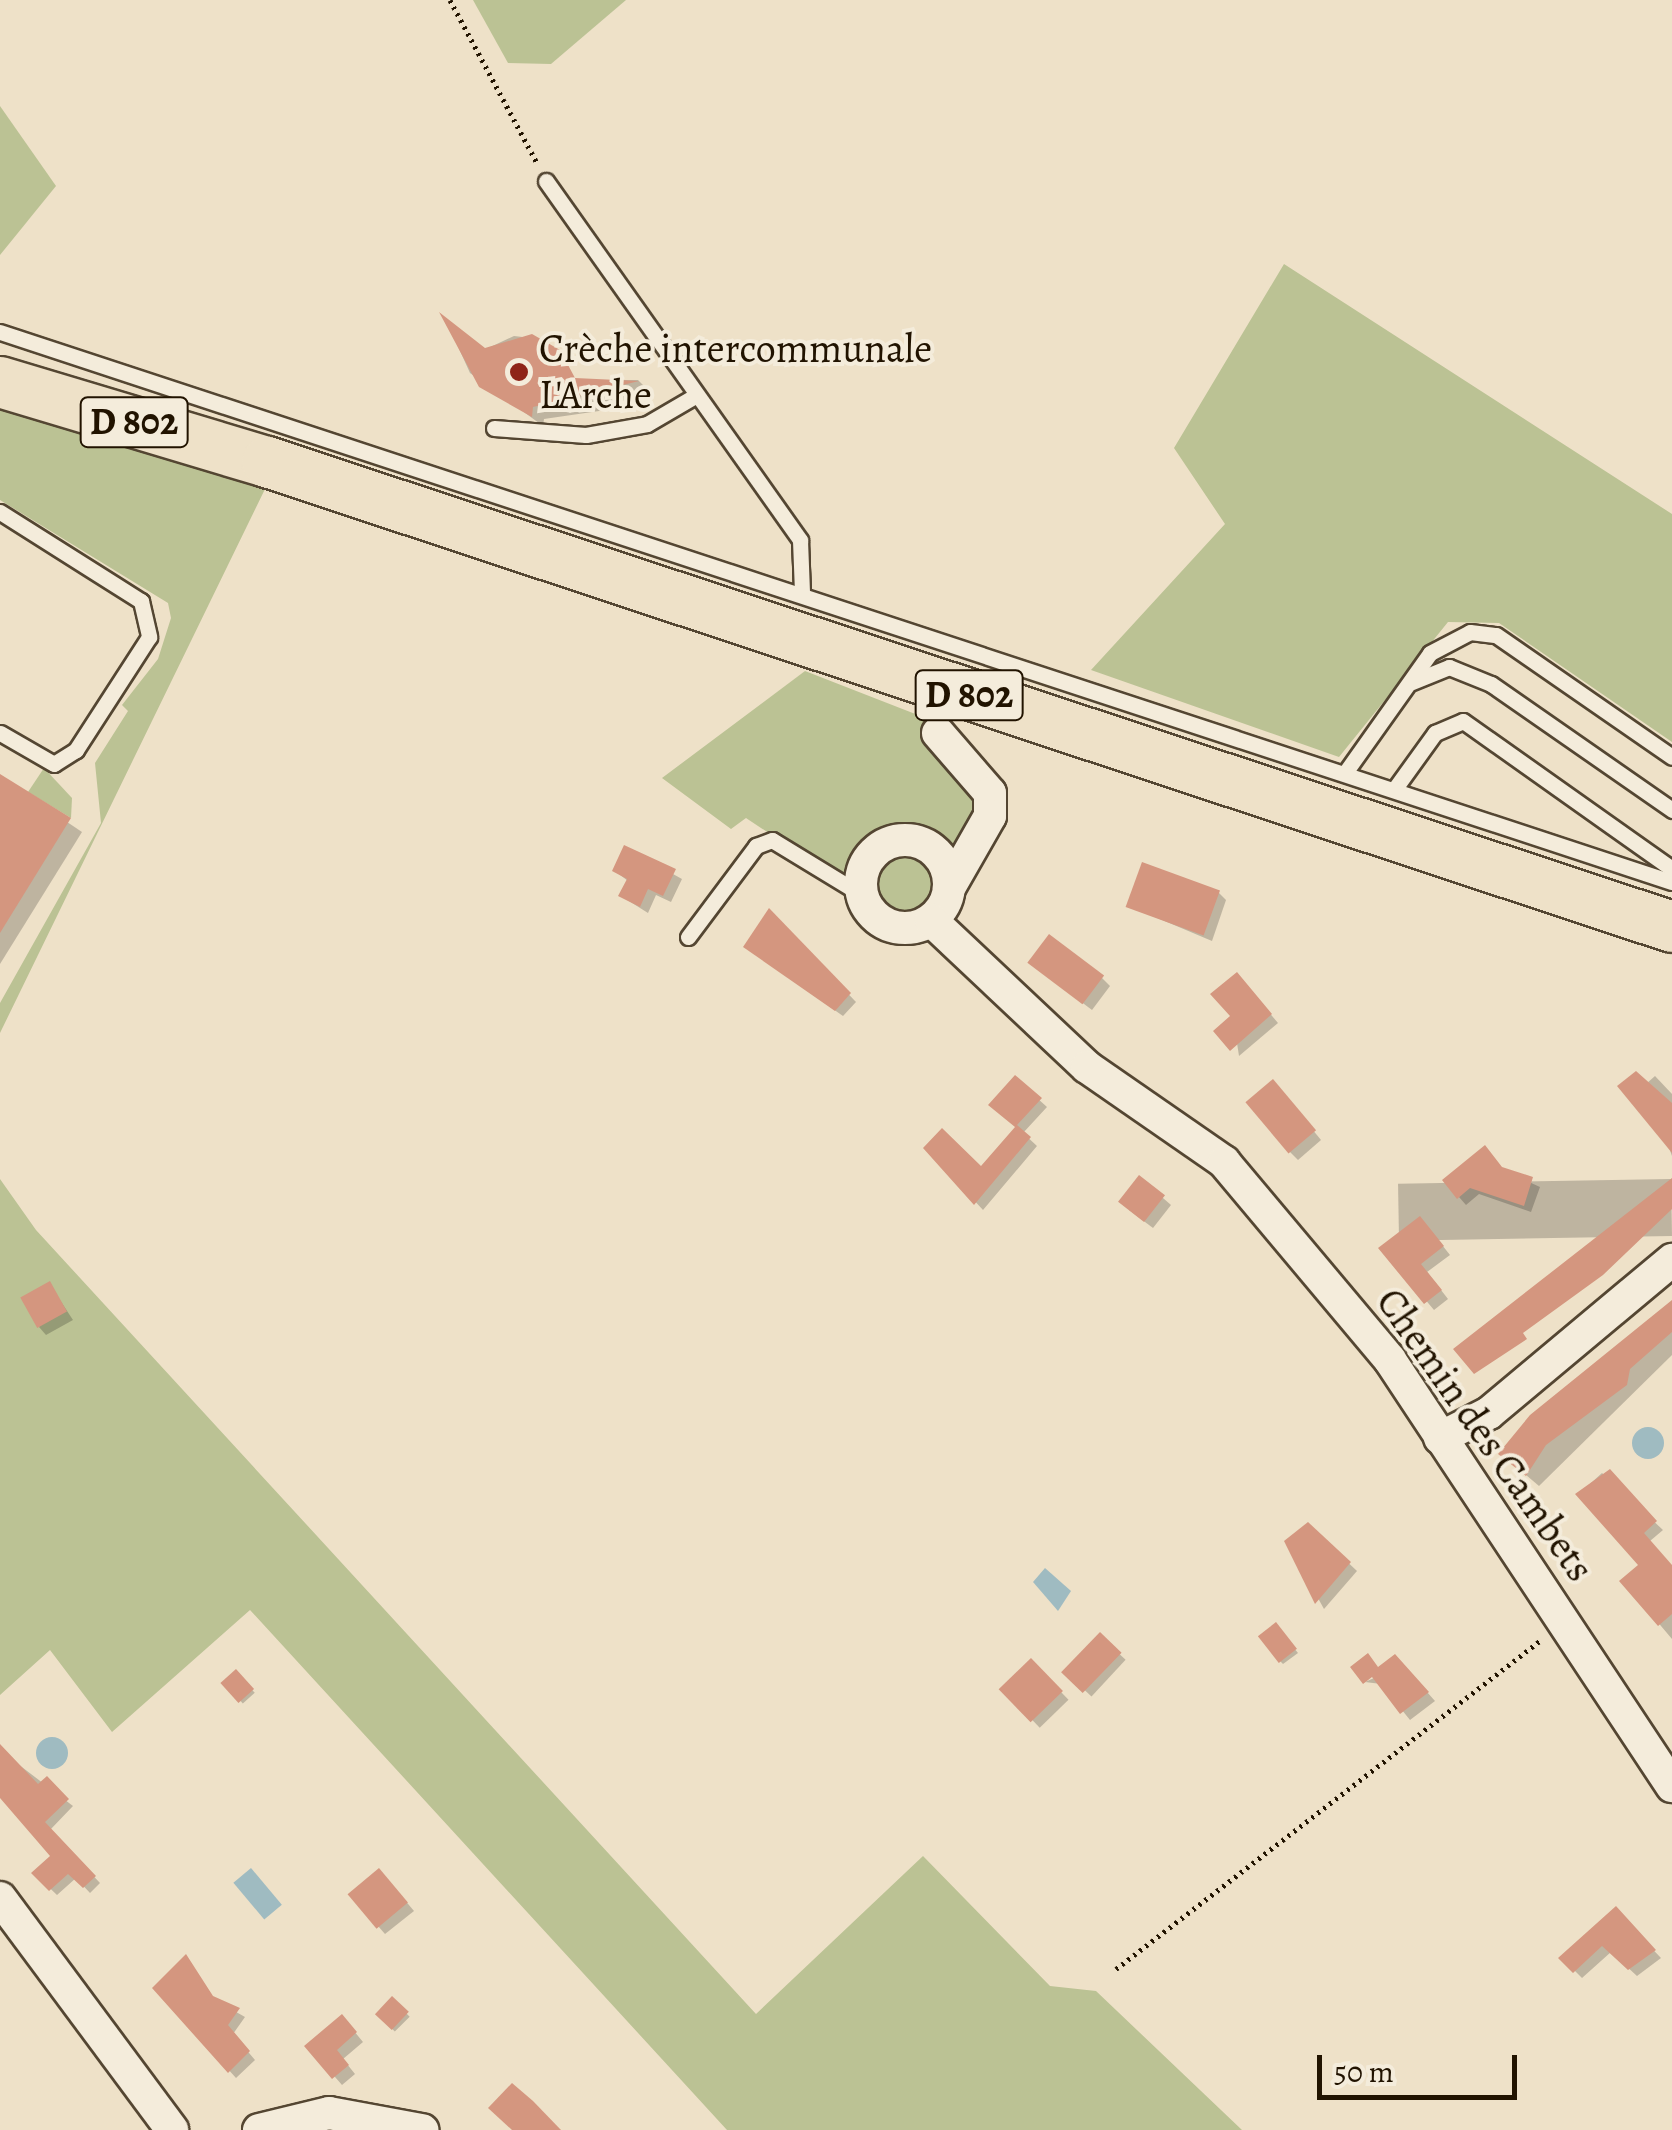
<!DOCTYPE html>
<html>
<head>
<meta charset="utf-8">
<style>
	body { margin:0 }
	#map { position:relative; width:1672px; height:2130px; overflow:hidden; background:#eee1c8; font-family:Alegreya,serif }
	div>[style] { position:absolute }
	.green>* { inset:0; background:#bbc294 }
	.round { border-radius:50% }
	.water>* { inset:0; background:#9fbbc1; transform-origin:0 0 }
	.shadow>* { inset:0; background:#0003; transform-origin:0 0 }
	.building>* { inset:0; background:#d4967f; transform-origin:0 0 }
	.path>* { height:5px; margin-top:-2.5px; transform-origin:0; background:repeating-linear-gradient(90deg,#211300 0 2.5px,transparent 0 7.5px) }
	.roads { filter:drop-shadow(2px 0 #544632) drop-shadow(-2px 0 #544632) drop-shadow(0 2px #544632) drop-shadow(0 -2px #544632) }
	.service>* { height:15px; margin:-7.5px; padding:0 7.5px; transform-origin:7.5px; border-radius:7.5px; background:#f4ecdb }
	.minor>* { height:32px; margin:-16px; padding:0 16px; transform-origin:16px; border-radius:16px; background:#f4ecdb }
	.minor>.ring { margin:-16px; padding:0; box-sizing:content-box; background:none; border:32px solid #f4ecdb; border-radius:50% }
	.primary>* { height:50px; margin:-25px; padding:0 25px; transform-origin:25px; border-radius:25px; background:#eee1c8 }
	.dots>* { width:28px; height:28px; translate:-50% -50%; box-sizing:border-box; border:5px solid #f4ecdb; border-radius:50% }
	span { translate:-50% -50%; white-space:nowrap; text-align:center; line-height:1.15; -webkit-text-stroke:8px #f4ecdb; paint-order:stroke }
	.shield-label span { padding:2px 8px; background:#f4ecdb; border:2px solid; border-radius:8px; -webkit-text-stroke-width:0 }
	.shield-label { font-size:38px; color:#211300; font-weight:700 }
	.poi-label { font-size:40px; color:#211300 }
	.left { translate:0 -50%; text-align:left }
	.street-label { font-size:40px; color:#211300 }
	.scale { position:absolute; left:1317px; top:2055px; width:200px; height:45px; box-sizing:border-box; border:5px solid #211300; border-top:0; padding-left:12px; font-size:30px; line-height:35px; white-space:nowrap; color:#211300; -webkit-text-stroke:8px #f4ecdb; paint-order:stroke }
</style>
</head>
<body>
<div id="map">
	<div class="green">
		<i style="clip-path:polygon(473px 0,626px 0,551px 64px,508px 63px)"></i>
		<i style="clip-path:polygon(0 106px,56px 186px,0 255px)"></i>
		<i style="clip-path:polygon(1284px 264px,1672px 514px,1672px 742px,1499px 623px,1448px 622px,1339px 757px,1091px 670px,1225px 524px,1174px 448px)"></i>
		<i style="clip-path:polygon(0 407px,266px 487px,0 1033px,0 1003px,101px 823px,95px 763px,128px 711px,122px 705px,158px 659px,171px 618px,168px 603px,0 500px)"></i>
		<i style="clip-path:polygon(805px 671px,941px 724px,985px 817px,955px 863px,931px 839px,896px 829px,867px 842px,844px 883px,746px 818px,731px 829px,662px 778px)"></i>
		<i style="clip-path:polygon(44px 768px,72px 798px,71px 818px,28px 792px)"></i>
		<i class="round" style="left:875px;top:854px;width:58px;height:58px"></i>
		<i style="clip-path:polygon(0 1179px,36px 1230px,756px 2014px,923px 1856px,1050px 1986px,1096px 1991px,1242px 2130px,727px 2130px,250px 1610px,112px 1732px,50px 1650px,0 1695px)"></i>
	</div>
	<div class="water">
		<i class="round" style="left:1632px;top:1427px;width:32px;height:32px"></i>
		<i style="clip-path:polygon(1045px 1568px,1071px 1591px,1058px 1611px,1033px 1582px)"></i>
		<i class="round" style="left:36px;top:1737px;width:32px;height:32px"></i>
		<i style="left:251px;top:1868px;width:48px;height:23px;rotate:50deg"></i>
	</div>
	<div class="shadow">
		<i style="clip-path:polygon(446px 320px,484px 350px,514px 336px,540px 339px,576px 380px,638px 380px,648px 390px,599px 411px,544px 419px,543px 426px,470px 373px)"></i>
		<i style="clip-path:polygon(0 777px,82px 832px,0 964px)"></i>
		<i style="clip-path:polygon(626px 848px,682px 879px,671px 902px,656px 895px,648px 913px,621px 896px,628px 881px,615px 871px)"></i>
		<i style="clip-path:polygon(1218px 892px,1226px 900px,1212px 941px,1129px 906px)"></i>
		<i style="clip-path:polygon(770px 912px,856px 1002px,843px 1016px,753px 953px)"></i>
		<i style="clip-path:polygon(1039px 970px,1102px 978px,1110px 986px,1092px 1010px)"></i>
		<i style="clip-path:polygon(1244px 983px,1278px 1023px,1239px 1056px,1233px 1017px)"></i>
		<i style="clip-path:polygon(1655px 1076px,1672px 1094px,1672px 1156px,1646px 1084px)"></i>
		<i style="clip-path:polygon(1015px 1078px,1047px 1107px,1023px 1133px,1037px 1146px,983px 1210px,926px 1148px,981px 1169px,1017px 1127px,998px 1112px)"></i>
		<i style="clip-path:polygon(1280px 1090px,1321px 1140px,1298px 1160px,1290px 1152px)"></i>
		<i style="clip-path:polygon(1503px 1170px,1540px 1187px,1531px 1212px,1479px 1194px,1466px 1205px,1445px 1181px)"></i>
		<i style="clip-path:polygon(1140px 1178px,1171px 1205px,1153px 1228px,1129px 1210px)"></i>
		<i style="left:1671px;top:1179px;width:57px;height:273px;rotate:89deg"></i>
		<i style="clip-path:polygon(1427px 1226px,1450px 1255px,1427px 1272px,1448px 1299px,1434px 1310px,1382px 1248px)"></i>
		<i style="clip-path:polygon(50px 1285px,73px 1320px,46px 1335px,39px 1327px)"></i>
		<i style="clip-path:polygon(1672px 1301px,1672px 1355px,1539px 1486px,1501px 1454px)"></i>
		<i style="clip-path:polygon(1602px 1473px,1663px 1530px,1650px 1541px,1672px 1567px,1672px 1639px,1623px 1581px,1641px 1566px,1579px 1494px)"></i>
		<i style="clip-path:polygon(1308px 1525px,1357px 1571px,1324px 1609px,1287px 1542px)"></i>
		<i style="clip-path:polygon(1276px 1626px,1298px 1653px,1283px 1664px,1280px 1661px)"></i>
		<i style="left:1100px;top:1636px;width:35px;height:50px;rotate:43deg"></i>
		<i style="left:1031px;top:1661px;width:54px;height:40px;rotate:46deg"></i>
		<i style="clip-path:polygon(1403px 1665px,1435px 1701px,1410px 1720px,1381px 1684px,1365px 1682px)"></i>
		<i style="left:236px;top:1672px;width:28px;height:16px;rotate:48deg"></i>
		<i style="clip-path:polygon(10px 1758px,73px 1806px,50px 1830px,100px 1883px,90px 1893px,76px 1878px,57px 1895px,34px 1873px,54px 1857px,0 1795px,0 1768px)"></i>
		<i style="clip-path:polygon(387px 1879px,414px 1911px,385px 1934px,351px 1895px)"></i>
		<i style="clip-path:polygon(1615px 1910px,1661px 1958px,1637px 1976px,1611px 1952px,1582px 1978px,1562px 1958px)"></i>
		<i style="clip-path:polygon(186px 1957px,215px 2000px,245px 2017px,233px 2034px,255px 2060px,236px 2078px,155px 1988px)"></i>
		<i style="left:392px;top:1999px;width:25px;height:21px;rotate:45deg"></i>
		<i style="clip-path:polygon(349px 2025px,363px 2042px,343px 2059px,355px 2074px,342px 2085px,308px 2046px)"></i>
	</div>
	<div class="building">
		<i style="clip-path:polygon(439px 312px,485px 348px,532px 334px,560px 350px,575px 378px,639px 381px,533px 407px,532px 417px,479px 387px)"></i>
		<i style="clip-path:polygon(0 774px,71px 818px,0 933px)"></i>
		<i style="clip-path:polygon(624px 845px,676px 869px,663px 896px,648px 889px,640px 907px,618px 896px,627px 879px,612px 871px)"></i>
		<i style="left:1142px;top:862px;width:83px;height:48px;rotate:20deg"></i>
		<i style="clip-path:polygon(769px 908px,851px 993px,835px 1011px,743px 947px)"></i>
		<i style="left:1049px;top:934px;width:69px;height:36px;rotate:37deg"></i>
		<i style="clip-path:polygon(1237px 972px,1272px 1014px,1230px 1051px,1213px 1031px,1230px 1016px,1210px 994px)"></i>
		<i style="clip-path:polygon(1636px 1071px,1672px 1103px,1672px 1153px,1617px 1086px)"></i>
		<i style="clip-path:polygon(1015px 1075px,1042px 1098px,1017px 1125px,1031px 1137px,974px 1205px,923px 1148px,942px 1128px,981px 1166px,1015px 1127px,988px 1105px)"></i>
		<i style="left:1273px;top:1079px;width:67px;height:36px;rotate:50deg"></i>
		<i style="clip-path:polygon(1485px 1145px,1502px 1167px,1533px 1177px,1524px 1206px,1470px 1188px,1457px 1199px,1442px 1180px)"></i>
		<i style="left:1139px;top:1175px;width:33px;height:34px;rotate:38deg"></i>
		<i style="clip-path:polygon(1672px 1178px,1672px 1209px,1603px 1275px,1523px 1333px,1527px 1339px,1474px 1374px,1453px 1349px)"></i>
		<i style="clip-path:polygon(1420px 1216px,1444px 1246px,1421px 1264px,1442px 1290px,1424px 1304px,1378px 1248px)"></i>
		<i style="left:50px;top:1281px;width:35px;height:34px;rotate:61deg"></i>
		<i style="clip-path:polygon(1672px 1300px,1672px 1332px,1630px 1369px,1627px 1385px,1546px 1445px,1526px 1476px,1498px 1454px,1530px 1415px)"></i>
		<i style="clip-path:polygon(1610px 1469px,1657px 1521px,1644px 1533px,1672px 1565px,1672px 1614px,1658px 1626px,1619px 1581px,1638px 1565px,1575px 1494px)"></i>
		<i style="clip-path:polygon(1308px 1522px,1351px 1562px,1315px 1604px,1284px 1541px)"></i>
		<i style="left:1276px;top:1622px;width:34px;height:23px;rotate:52deg"></i>
		<i style="left:1100px;top:1632px;width:30px;height:56px;rotate:44deg"></i>
		<i style="clip-path:polygon(1368px 1653px,1378px 1667px,1395px 1654px,1429px 1692px,1400px 1714px,1372px 1677px,1363px 1684px,1350px 1667px)"></i>
		<i style="left:1031px;top:1658px;width:46px;height:45px;rotate:46deg"></i>
		<i style="left:236px;top:1669px;width:27px;height:21px;rotate:48deg"></i>
		<i style="clip-path:polygon(0 1744px,38px 1784px,47px 1776px,69px 1799px,45px 1822px,96px 1876px,83px 1888px,68px 1874px,49px 1891px,31px 1873px,50px 1856px,0 1798px)"></i>
		<i style="left:379px;top:1868px;width:45px;height:41px;rotate:50deg"></i>
		<i style="clip-path:polygon(1616px 1906px,1656px 1950px,1628px 1970px,1602px 1946px,1573px 1973px,1558px 1958px)"></i>
		<i style="clip-path:polygon(186px 1954px,213px 1996px,240px 2008px,228px 2025px,250px 2051px,228px 2073px,152px 1988px)"></i>
		<i style="left:392px;top:1996px;width:23px;height:25px;rotate:43deg"></i>
		<i style="clip-path:polygon(342px 2014px,357px 2032px,337px 2050px,349px 2065px,332px 2079px,304px 2046px)"></i>
		<i style="clip-path:polygon(512px 2083px,533px 2101px,561px 2130px,512px 2130px,488px 2108px)"></i>
	</div>
	<div class="path">
		<i style="left:450px;top:0;width:187px;rotate:61.9deg"></i>
		<i style="left:1116px;top:1969px;width:537px;rotate:-37.74deg"></i>
	</div>
	<div class="roads">
		<div class="service">
			<i style="left:546px;top:181px;width:440px;rotate:54.7deg"></i>
			<i style="left:800px;top:540px;width:52px;rotate:87.8deg"></i>
			<i style="left:0;top:332px;width:1760px;rotate:18.21deg"></i>
			<i style="left:494px;top:428px;width:92px;rotate:4.4deg"></i>
			<i style="left:586px;top:435px;width:62px;rotate:-10.2deg"></i>
			<i style="left:647px;top:424px;width:56px;rotate:-30.3deg"></i>
			<i style="left:0;top:512px;width:167px;rotate:32.3deg"></i>
			<i style="left:141px;top:601px;width:37px;rotate:77deg"></i>
			<i style="left:149px;top:637px;width:135px;rotate:122.9deg"></i>
			<i style="left:76px;top:750px;width:26px;rotate:148deg"></i>
			<i style="left:54px;top:764px;width:62px;rotate:-150.1deg"></i>
			<i style="left:1412px;top:682px;width:40px;rotate:-22deg"></i>
			<i style="left:1449px;top:667px;width:45px;rotate:22deg"></i>
			<i style="left:1491px;top:684px;width:221px;rotate:34.8deg"></i>
			<i style="left:1347px;top:770px;width:143px;rotate:-54.6deg"></i>
			<i style="left:1430px;top:653px;width:45px;rotate:-27.7deg"></i>
			<i style="left:1470px;top:632px;width:26px;rotate:7deg"></i>
			<i style="left:1496px;top:635px;width:214px;rotate:34.7deg"></i>
			<i style="left:1396px;top:787px;width:67px;rotate:-54.2deg"></i>
			<i style="left:1435px;top:733px;width:30px;rotate:-23deg"></i>
			<i style="left:1463px;top:721px;width:256px;rotate:35.3deg"></i>
			<i style="left:688px;top:937px;width:114px;rotate:-53.2deg"></i>
			<i style="left:756px;top:846px;width:17px;rotate:-21deg"></i>
			<i style="left:772px;top:840px;width:105px;rotate:31.4deg"></i>
		</div>
		<div class="minor">
			<i style="left:938px;top:733px;width:79px;rotate:49.1deg"></i>
			<i style="left:990px;top:793px;width:23px;rotate:90deg"></i>
			<i style="left:990px;top:816px;width:83px;rotate:119.7deg"></i>
			<i class="ring" style="left:861px;top:840px;width:56px;height:56px"></i>
			<i style="left:931px;top:920px;width:214px;rotate:43.3deg"></i>
			<i style="left:1087px;top:1067px;width:167px;rotate:34.7deg"></i>
			<i style="left:1224px;top:1162px;width:258px;rotate:50deg"></i>
			<i style="left:1390px;top:1360px;width:511px;rotate:56.5deg"></i>
			<i style="left:1440px;top:1438px;width:55px;rotate:-27deg"></i>
			<i style="left:1489px;top:1413px;width:239px;rotate:-39.9deg"></i>
			<i style="left:0;top:1898px;width:289px;rotate:53.4deg"></i>
			<i style="left:259px;top:2130px;width:72px;rotate:-13.7deg"></i>
			<i style="left:329px;top:2113px;width:95px;rotate:10.4deg"></i>
		</div>
		<div class="primary">
			<i style="left:0;top:382px;width:279px;rotate:16.7deg"></i>
			<i style="left:267px;top:462px;width:1480px;rotate:18.31deg"></i>
		</div>
	</div>
	<div class="dots">
		<i style="left:519px;top:372px;background:#8f2418"></i>
	</div>
	<div class="shield-label">
		<span style="left:134px;top:422px">D 802</span>
		<span style="left:969px;top:695px">D 802</span>
	</div>
	<div class="poi-label">
		<span class="left" style="left:539px;top:372px">Crèche intercommunale<br>L'Arche</span>
	</div>
	<div class="street-label">
		<span style="left:1485px;top:1435px;rotate:55deg">Chemin des Cambets</span>
	</div>
	<div class="scale">50 m</div>
</div>
</body>
</html>
